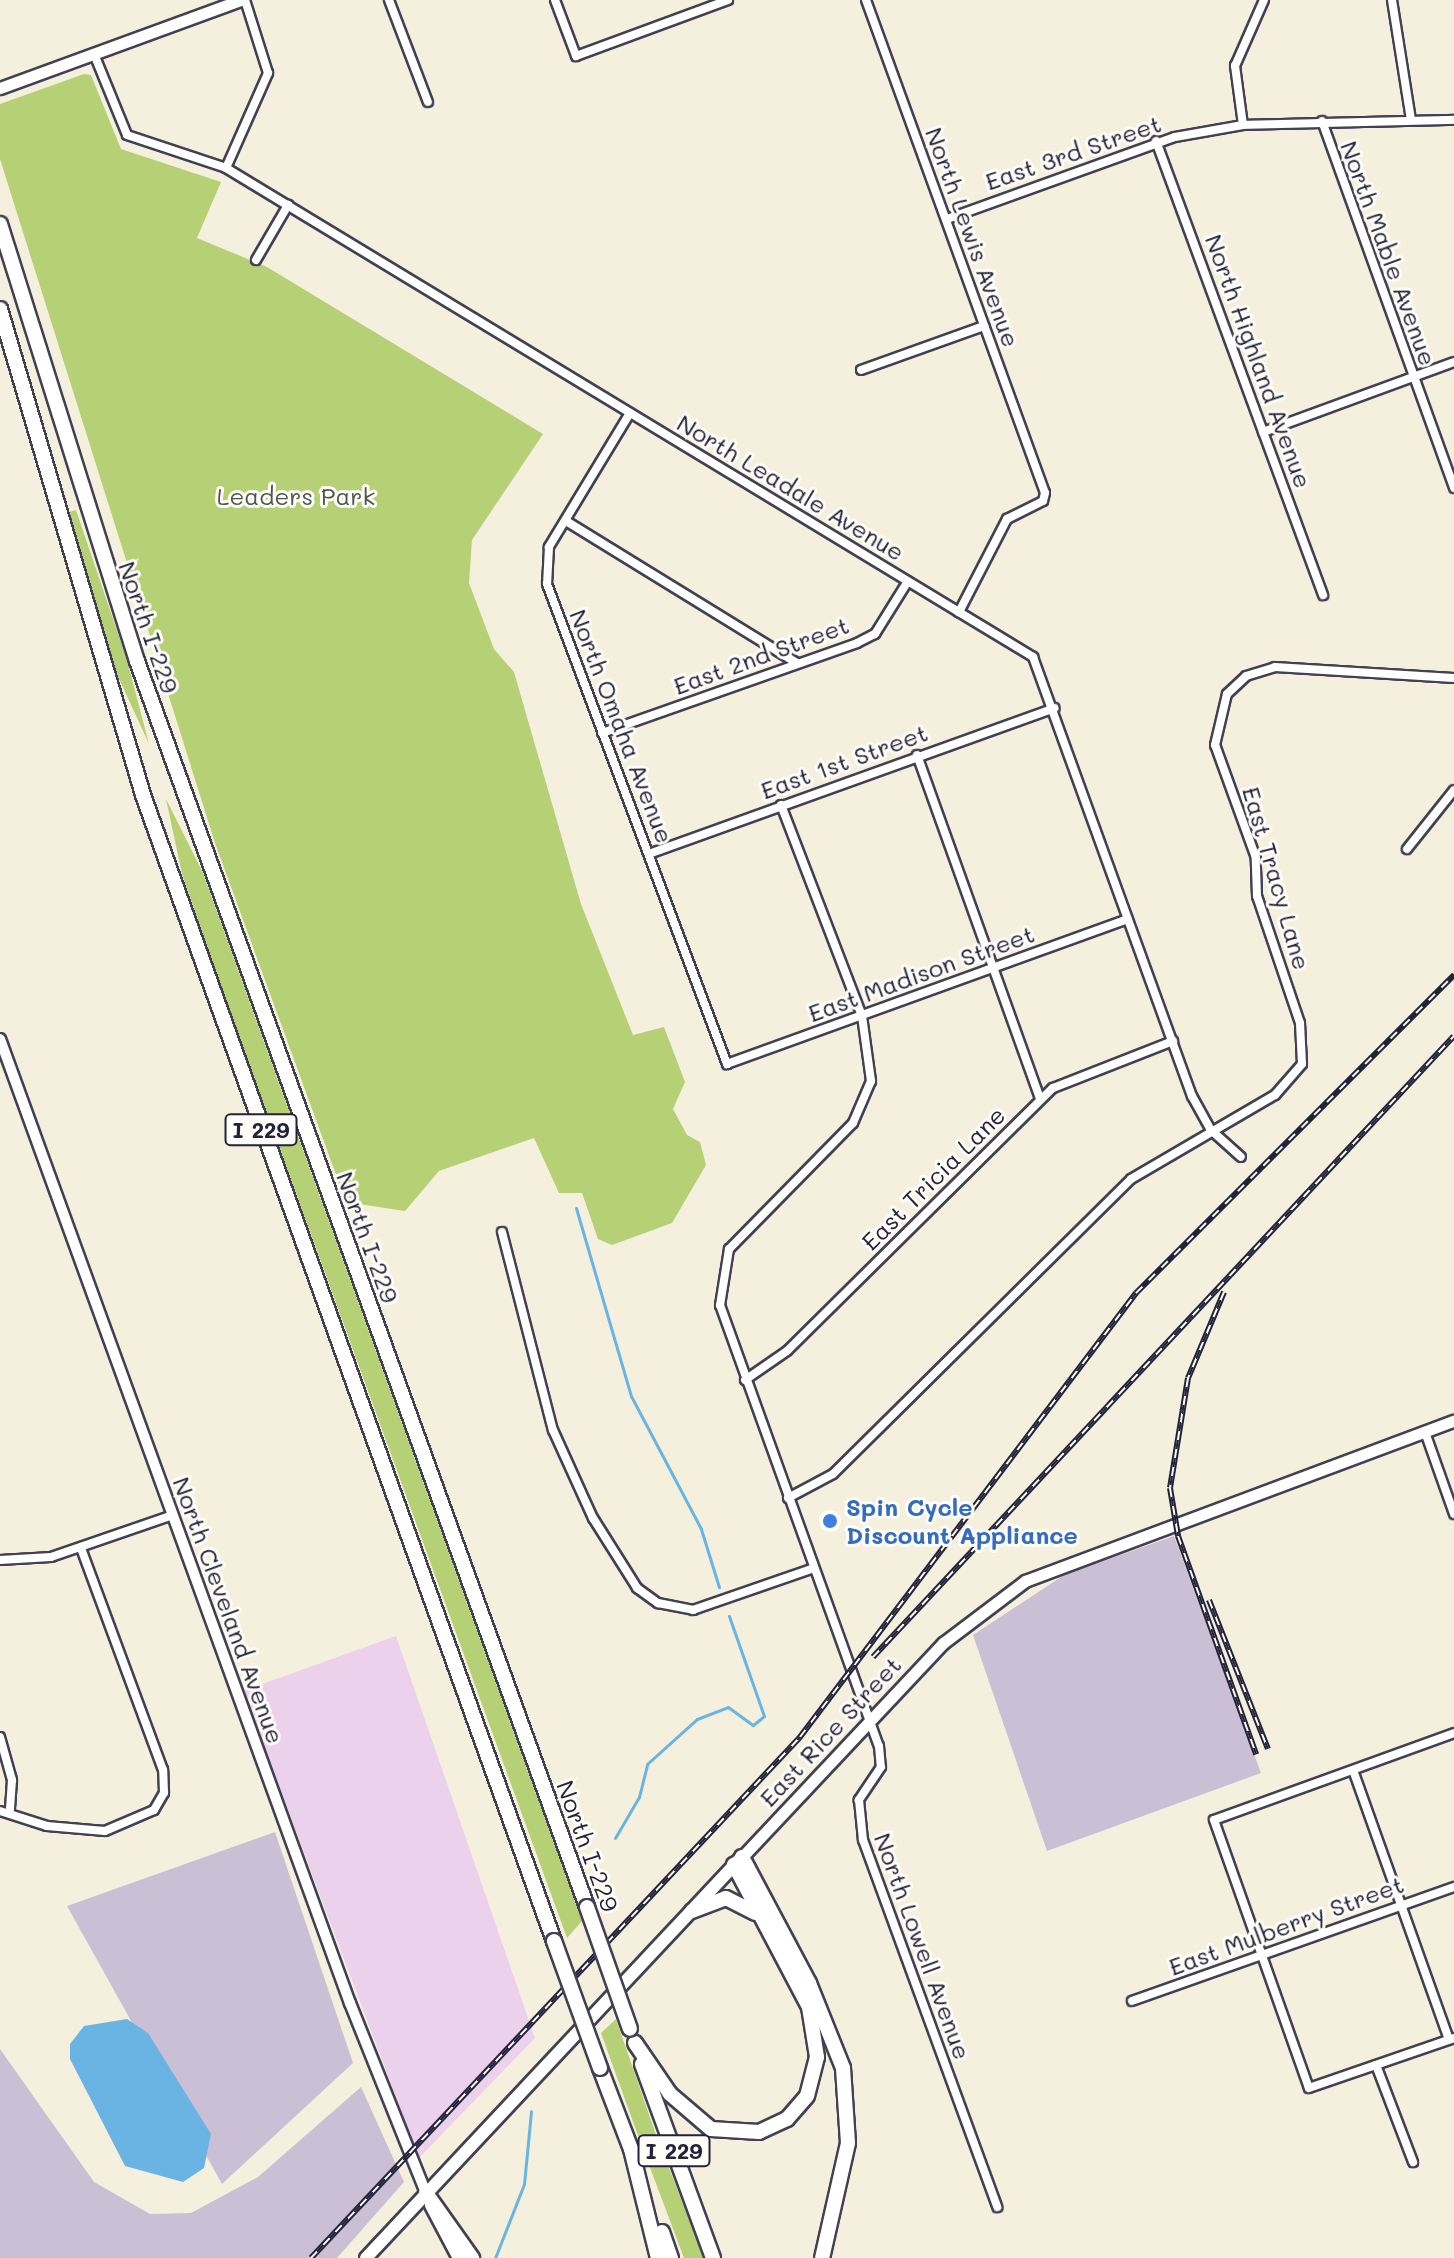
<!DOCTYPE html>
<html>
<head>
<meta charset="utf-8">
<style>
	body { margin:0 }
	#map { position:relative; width:1454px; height:2258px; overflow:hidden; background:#f5f0dd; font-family:Mali,sans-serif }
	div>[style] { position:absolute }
	.built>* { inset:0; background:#ebd1eb }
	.industrial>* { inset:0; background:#cbbfd5 }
	.green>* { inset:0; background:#b6d076 }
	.water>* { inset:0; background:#69b4e2 }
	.stream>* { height:3px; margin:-1.5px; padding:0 1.5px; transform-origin:1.5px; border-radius:1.5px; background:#69b4e2 }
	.roads { filter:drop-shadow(2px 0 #424153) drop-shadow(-2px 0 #424153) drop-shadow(0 2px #424153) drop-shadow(0 -2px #424153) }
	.minor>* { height:8px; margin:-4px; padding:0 4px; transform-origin:4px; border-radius:4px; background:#fff }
	.tertiary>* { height:10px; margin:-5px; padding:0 5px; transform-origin:5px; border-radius:5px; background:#fff }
	.secondary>* { height:11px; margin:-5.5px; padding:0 5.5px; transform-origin:5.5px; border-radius:5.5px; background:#fff }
	.primary>* { height:12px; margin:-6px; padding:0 6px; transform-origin:6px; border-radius:6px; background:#fff }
	.motorway>* { height:14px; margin:-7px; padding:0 7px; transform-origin:7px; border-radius:7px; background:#fff }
	.rail>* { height:6px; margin-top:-3px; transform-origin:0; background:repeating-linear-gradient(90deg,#fdfcf7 0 9px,#22223b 0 18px); box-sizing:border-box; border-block:2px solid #22223b }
	.bridges { filter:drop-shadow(2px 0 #424153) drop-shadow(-2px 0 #424153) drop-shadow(0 2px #424153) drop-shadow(0 -2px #424153) }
	.motorway-bridge>* { height:14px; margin:-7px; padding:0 7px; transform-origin:7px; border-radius:7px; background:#fff }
	.dots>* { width:22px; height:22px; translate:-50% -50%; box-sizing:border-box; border:4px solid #fdfcf7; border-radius:50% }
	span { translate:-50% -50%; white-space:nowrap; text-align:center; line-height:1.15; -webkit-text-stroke:6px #fdfcf7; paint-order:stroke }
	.shield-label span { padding:2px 6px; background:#fdfcf7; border:2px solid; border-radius:6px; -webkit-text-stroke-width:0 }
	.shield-label { font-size:22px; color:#22223b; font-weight:700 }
	.street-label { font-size:24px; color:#22223b }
	.park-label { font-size:24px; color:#4e564d }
	.shop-label { font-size:24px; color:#366cbe; font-weight:700 }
	.left { translate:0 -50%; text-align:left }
</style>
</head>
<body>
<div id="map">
	<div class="built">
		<i style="clip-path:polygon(396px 1636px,535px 2038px,419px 2158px,243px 1691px)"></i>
	</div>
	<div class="industrial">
		<i style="clip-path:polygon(1174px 1536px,1261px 1773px,1047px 1851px,973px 1635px,1064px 1575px)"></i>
		<i style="clip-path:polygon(275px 1832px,353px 2063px,222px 2184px,67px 1906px)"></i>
		<i style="clip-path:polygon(0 2049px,94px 2182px,150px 2214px,191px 2213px,258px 2177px,361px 2087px,404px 2182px,337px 2258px,0 2258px)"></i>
	</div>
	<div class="green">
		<i style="clip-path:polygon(84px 74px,91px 75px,121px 149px,221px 182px,197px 238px,267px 267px,543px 434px,472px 540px,469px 583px,494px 649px,514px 672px,581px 904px,633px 1035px,664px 1027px,685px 1082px,673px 1109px,687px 1135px,700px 1142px,706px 1165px,672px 1223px,612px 1245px,598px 1239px,582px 1193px,559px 1193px,534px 1138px,439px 1171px,405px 1211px,346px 1202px,215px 843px,0 159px,0 104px)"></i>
		<i style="clip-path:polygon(76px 510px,127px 660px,149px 744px,115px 670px,69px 512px)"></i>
		<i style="clip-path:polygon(166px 799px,203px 873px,582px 1921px,567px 1938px,224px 995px,182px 874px)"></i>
		<i style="clip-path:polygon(616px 2019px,655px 2132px,704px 2258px,684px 2258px,640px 2141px,601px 2033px)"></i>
	</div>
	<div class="water">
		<i style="clip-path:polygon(127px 2019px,148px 2033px,211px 2134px,204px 2168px,183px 2182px,125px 2166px,70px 2059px,70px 2044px,84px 2026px)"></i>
	</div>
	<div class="stream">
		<i style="left:576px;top:1208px;width:196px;rotate:73.7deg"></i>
		<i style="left:631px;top:1396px;width:150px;rotate:62.2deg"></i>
		<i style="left:701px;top:1529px;width:61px;rotate:72.8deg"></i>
		<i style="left:615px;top:1838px;width:48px;rotate:-59.7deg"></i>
		<i style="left:639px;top:1797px;width:34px;rotate:-76deg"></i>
		<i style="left:647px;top:1764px;width:67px;rotate:-42deg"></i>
		<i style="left:697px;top:1719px;width:33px;rotate:-21deg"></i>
		<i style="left:728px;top:1707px;width:31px;rotate:36deg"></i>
		<i style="left:753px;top:1725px;width:14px;rotate:-39deg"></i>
		<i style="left:764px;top:1716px;width:106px;rotate:-109.3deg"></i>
		<i style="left:495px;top:2258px;width:79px;rotate:-68.6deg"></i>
		<i style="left:524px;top:2184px;width:73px;rotate:-84.5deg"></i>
	</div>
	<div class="roads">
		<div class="minor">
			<i style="left:389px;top:0;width:109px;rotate:69.1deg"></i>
			<i style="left:555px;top:0;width:60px;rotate:69.4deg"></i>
			<i style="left:576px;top:56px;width:162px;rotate:-20.2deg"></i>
			<i style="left:866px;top:0;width:524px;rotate:70.04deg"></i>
			<i style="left:1045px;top:493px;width:8px;rotate:104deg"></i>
			<i style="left:1043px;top:501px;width:40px;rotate:153.4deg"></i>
			<i style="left:1007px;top:519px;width:105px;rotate:117.3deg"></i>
			<i style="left:1392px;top:0;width:121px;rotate:81deg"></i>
			<i style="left:94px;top:54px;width:87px;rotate:67.8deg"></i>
			<i style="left:127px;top:135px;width:104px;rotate:18.4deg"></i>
			<i style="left:226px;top:168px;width:944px;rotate:31.21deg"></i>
			<i style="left:1033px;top:657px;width:467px;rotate:70.1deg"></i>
			<i style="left:1192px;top:1096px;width:39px;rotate:61deg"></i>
			<i style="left:1211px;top:1130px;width:40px;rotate:42deg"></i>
			<i style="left:1322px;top:121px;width:390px;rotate:70.2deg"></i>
			<i style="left:1243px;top:125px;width:60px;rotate:-97.7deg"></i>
			<i style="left:1235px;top:66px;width:72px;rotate:-66.3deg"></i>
			<i style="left:1156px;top:141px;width:484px;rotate:69.8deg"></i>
			<i style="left:226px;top:168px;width:104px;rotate:-66.1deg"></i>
			<i style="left:268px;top:73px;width:77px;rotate:-107.5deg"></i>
			<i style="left:947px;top:219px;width:242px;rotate:-19.8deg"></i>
			<i style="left:1175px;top:137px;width:69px;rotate:-10deg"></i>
			<i style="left:1243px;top:125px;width:211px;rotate:-1.4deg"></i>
			<i style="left:256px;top:260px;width:64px;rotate:-59.8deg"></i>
			<i style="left:861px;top:370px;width:131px;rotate:-19.7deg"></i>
			<i style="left:630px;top:413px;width:157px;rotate:121.2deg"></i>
			<i style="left:549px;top:547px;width:37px;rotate:93deg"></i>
			<i style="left:547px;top:584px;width:513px;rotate:69.44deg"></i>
			<i style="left:727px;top:1064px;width:426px;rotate:-19.9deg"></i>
			<i style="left:1263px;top:432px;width:203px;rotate:-20.1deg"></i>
			<i style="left:566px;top:521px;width:271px;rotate:31.6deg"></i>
			<i style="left:602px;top:733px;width:270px;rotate:-19.4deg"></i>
			<i style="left:857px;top:643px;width:20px;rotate:-27deg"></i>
			<i style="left:875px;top:634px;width:62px;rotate:-58.1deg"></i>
			<i style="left:917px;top:755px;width:365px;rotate:70.3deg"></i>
			<i style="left:781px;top:805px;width:226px;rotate:69deg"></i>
			<i style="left:862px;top:1016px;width:66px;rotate:82.1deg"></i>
			<i style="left:871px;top:1081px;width:46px;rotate:113.2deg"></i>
			<i style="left:853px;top:1123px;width:177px;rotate:134.5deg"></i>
			<i style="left:729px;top:1249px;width:57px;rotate:99.1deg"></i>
			<i style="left:720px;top:1305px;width:469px;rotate:70.2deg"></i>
			<i style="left:879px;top:1746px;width:21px;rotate:85deg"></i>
			<i style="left:881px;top:1767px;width:40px;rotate:124deg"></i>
			<i style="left:859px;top:1800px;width:40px;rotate:84.3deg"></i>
			<i style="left:863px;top:1840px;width:391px;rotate:69.9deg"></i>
			<i style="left:1407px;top:849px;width:75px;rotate:-51.5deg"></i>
			<i style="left:649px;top:854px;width:431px;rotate:-19.8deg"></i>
			<i style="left:502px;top:1232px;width:204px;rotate:75.6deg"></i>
			<i style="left:553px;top:1430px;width:97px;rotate:65.6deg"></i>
			<i style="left:593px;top:1518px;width:83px;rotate:57.8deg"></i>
			<i style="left:637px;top:1588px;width:26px;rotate:36deg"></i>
			<i style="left:658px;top:1603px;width:36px;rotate:11deg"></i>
			<i style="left:693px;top:1610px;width:128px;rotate:-19.1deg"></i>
			<i style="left:745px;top:1380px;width:51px;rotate:-34.6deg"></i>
			<i style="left:787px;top:1351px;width:374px;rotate:-44.7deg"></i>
			<i style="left:1053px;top:1088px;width:129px;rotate:-21.4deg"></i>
			<i style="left:1425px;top:1432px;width:87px;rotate:70.5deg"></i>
			<i style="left:788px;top:1498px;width:51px;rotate:-28.1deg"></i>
			<i style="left:833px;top:1474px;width:419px;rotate:-44.7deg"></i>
			<i style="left:1131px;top:1179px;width:167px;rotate:-30.3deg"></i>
			<i style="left:1275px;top:1095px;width:41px;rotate:-48.9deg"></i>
			<i style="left:1302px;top:1064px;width:41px;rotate:-92.8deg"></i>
			<i style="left:1300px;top:1023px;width:134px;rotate:-108.7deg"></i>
			<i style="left:1257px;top:896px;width:38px;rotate:-92deg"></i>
			<i style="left:1256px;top:858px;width:120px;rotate:-109.9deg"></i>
			<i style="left:1215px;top:745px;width:52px;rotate:-76.8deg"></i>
			<i style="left:1227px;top:694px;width:26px;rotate:-43deg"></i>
			<i style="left:1246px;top:676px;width:30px;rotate:-17deg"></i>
			<i style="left:1275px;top:667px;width:179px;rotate:3.5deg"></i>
			<i style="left:0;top:1560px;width:51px;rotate:-3.4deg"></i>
			<i style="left:51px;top:1557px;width:129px;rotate:-19deg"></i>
			<i style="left:1454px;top:1733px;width:255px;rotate:160.1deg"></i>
			<i style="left:1214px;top:1820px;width:284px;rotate:70.5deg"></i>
			<i style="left:1309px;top:2088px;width:153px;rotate:-19deg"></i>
			<i style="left:0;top:1737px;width:45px;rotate:74.4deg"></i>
			<i style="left:12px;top:1780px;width:32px;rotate:94deg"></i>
			<i style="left:1353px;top:1770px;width:286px;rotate:70.4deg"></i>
			<i style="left:0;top:1811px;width:49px;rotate:17.7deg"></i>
			<i style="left:47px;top:1826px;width:58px;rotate:4.9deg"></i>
			<i style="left:105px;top:1831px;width:53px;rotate:-23.2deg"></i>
			<i style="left:154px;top:1810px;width:20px;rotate:-60deg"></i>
			<i style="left:164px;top:1793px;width:23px;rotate:-92deg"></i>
			<i style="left:163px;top:1770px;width:237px;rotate:-110.3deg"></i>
			<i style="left:1132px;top:2001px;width:342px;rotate:-19.5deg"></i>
			<i style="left:1376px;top:2065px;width:104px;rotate:69.1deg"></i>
		</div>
		<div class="tertiary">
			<i style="left:0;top:1039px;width:1026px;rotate:70.05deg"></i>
			<i style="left:350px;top:2003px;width:205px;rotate:68.2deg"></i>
		</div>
		<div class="secondary">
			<i style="left:0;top:88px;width:257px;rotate:-20.1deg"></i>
			<i style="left:742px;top:1857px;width:294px;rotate:-46.8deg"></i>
			<i style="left:943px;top:1643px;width:103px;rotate:-37.1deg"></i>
			<i style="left:1025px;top:1581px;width:458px;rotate:-20.5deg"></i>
		</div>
		<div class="primary">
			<i style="left:366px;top:2258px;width:547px;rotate:-46.85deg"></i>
		</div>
		<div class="motorway">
			<i style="left:0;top:224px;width:458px;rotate:72.6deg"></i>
			<i style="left:137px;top:661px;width:1325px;rotate:70.14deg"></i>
			<i style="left:0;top:309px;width:507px;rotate:73.6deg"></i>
			<i style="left:143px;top:795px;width:1217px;rotate:70.27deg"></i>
			<i style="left:742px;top:1857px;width:143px;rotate:62deg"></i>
			<i style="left:809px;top:1983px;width:92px;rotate:68.2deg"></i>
			<i style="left:843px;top:2068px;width:75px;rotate:86.2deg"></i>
			<i style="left:848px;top:2143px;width:118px;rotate:102.7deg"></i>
			<i style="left:692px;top:1911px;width:36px;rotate:-21deg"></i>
			<i style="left:726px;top:1898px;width:33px;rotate:27deg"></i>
			<i style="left:635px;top:2043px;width:62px;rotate:55.5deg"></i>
			<i style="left:670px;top:2094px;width:54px;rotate:40.5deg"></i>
			<i style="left:711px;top:2129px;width:48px;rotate:3.6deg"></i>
			<i style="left:759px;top:2132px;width:31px;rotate:-25deg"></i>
			<i style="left:787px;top:2119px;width:30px;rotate:-49deg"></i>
			<i style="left:807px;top:2096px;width:40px;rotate:-75.6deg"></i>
			<i style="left:817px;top:2057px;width:51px;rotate:-99.1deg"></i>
			<i style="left:809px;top:2007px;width:161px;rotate:-117.8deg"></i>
			<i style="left:642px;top:2064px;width:207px;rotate:69.9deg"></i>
			<i style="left:600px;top:2068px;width:87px;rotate:69.1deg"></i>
			<i style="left:631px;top:2149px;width:112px;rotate:76.1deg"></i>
			<i style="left:426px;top:2193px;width:80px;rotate:54.7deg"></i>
			<i style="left:432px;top:2205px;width:60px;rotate:62.2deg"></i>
			<i style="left:662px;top:2232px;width:28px;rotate:71deg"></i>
		</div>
	</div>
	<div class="rail">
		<i style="left:1224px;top:1292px;width:93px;rotate:112.7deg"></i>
		<i style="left:1188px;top:1378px;width:111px;rotate:99.3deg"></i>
		<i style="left:1170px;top:1488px;width:49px;rotate:80.5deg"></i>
		<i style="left:1178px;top:1536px;width:232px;rotate:70.3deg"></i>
		<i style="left:1209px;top:1600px;width:160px;rotate:68.4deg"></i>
		<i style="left:873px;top:1657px;width:850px;rotate:-46.91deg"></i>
		<i style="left:311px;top:2258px;width:715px;rotate:-46.81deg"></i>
		<i style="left:800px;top:1737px;width:557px;rotate:-52.88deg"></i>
		<i style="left:1136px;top:1293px;width:450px;rotate:-45deg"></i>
	</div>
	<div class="bridges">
		<div class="motorway-bridge">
			<i style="left:587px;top:1907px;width:129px;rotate:70.6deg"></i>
			<i style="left:554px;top:1941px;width:135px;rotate:70.1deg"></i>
		</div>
	</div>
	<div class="dots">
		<i style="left:830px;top:1521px;background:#3f7fe0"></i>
	</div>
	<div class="shield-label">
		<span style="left:261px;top:1130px">I 229</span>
		<span style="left:674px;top:2151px">I 229</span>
	</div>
	<div class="street-label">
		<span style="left:1073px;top:152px;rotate:-19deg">East 3rd Street</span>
		<span style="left:973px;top:237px;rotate:70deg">North Lewis Avenue</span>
		<span style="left:1389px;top:253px;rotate:70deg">North Mable Avenue</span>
		<span style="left:1259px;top:361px;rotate:70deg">North Highland Avenue</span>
		<span style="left:791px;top:487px;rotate:31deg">North Leadale Avenue</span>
		<span style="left:149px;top:627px;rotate:71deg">North I-229</span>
		<span style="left:761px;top:655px;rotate:-20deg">East 2nd Street</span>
		<span style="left:622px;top:726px;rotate:69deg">North Omaha Avenue</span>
		<span style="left:844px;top:761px;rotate:-20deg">East 1st Street</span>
		<span style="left:1277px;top:878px;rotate:74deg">East Tracy Lane</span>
		<span style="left:921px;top:973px;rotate:-20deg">East Madison Street</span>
		<span style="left:933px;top:1178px;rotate:-45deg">East Tricia Lane</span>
		<span style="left:368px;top:1237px;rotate:70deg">North I-229</span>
		<span style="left:229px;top:1610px;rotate:70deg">North Cleveland Avenue</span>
		<span style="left:830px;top:1731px;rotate:-47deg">East Rice Street</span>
		<span style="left:588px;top:1846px;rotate:70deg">North I-229</span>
		<span style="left:1286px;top:1925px;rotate:-20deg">East Mulberry Street</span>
		<span style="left:923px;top:1946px;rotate:70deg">North Lowell Avenue</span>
	</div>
	<div class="park-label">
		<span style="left:296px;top:496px">Leaders Park</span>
	</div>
	<div class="shop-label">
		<span class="left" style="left:846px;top:1521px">Spin Cycle<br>Discount Appliance</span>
	</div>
</div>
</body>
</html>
